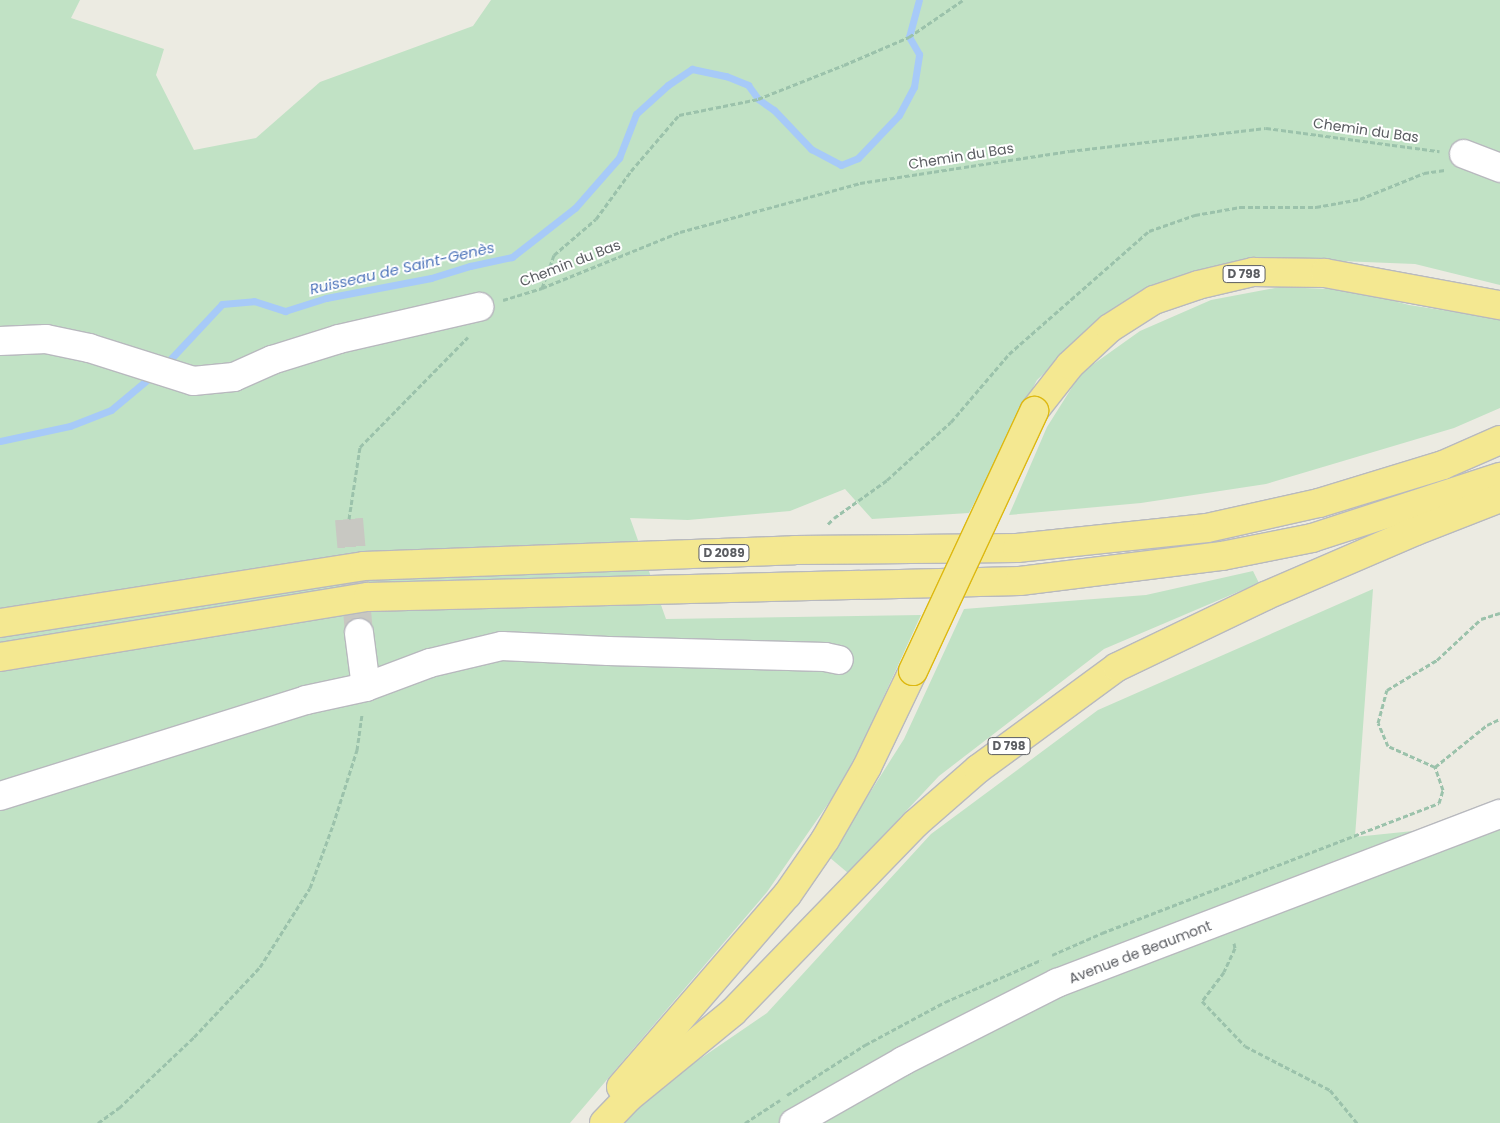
<!DOCTYPE html>
<html>
<head>
<meta charset="utf-8">
<style>
	body { margin:0 }
	#map { position:relative; width:1500px; height:1123px; overflow:hidden; background:#ecebe2; font-family:Poppins,sans-serif }
	div>[style] { position:absolute }
	.green>* { inset:0; background:#c1e2c5 }
	.stream>* { height:7px; margin:-3.5px; padding:0 3.5px; transform-origin:3.5px; border-radius:3.5px; background:#a7caf8 }
	.street-tunnel>* { height:28px; margin-top:-14px; transform-origin:0; background:repeating-linear-gradient(90deg,#c8c8c2 0 28px,transparent 0 42px) }
	.path>* { height:3px; margin-top:-1.5px; transform-origin:0; background:repeating-linear-gradient(90deg,#9bc2ab 0 5px,transparent 0 7.5px) }
	.roads { filter:drop-shadow(1px 0 #b8b9be) drop-shadow(-1px 0 #b8b9be) drop-shadow(0 1px #b8b9be) drop-shadow(0 -1px #b8b9be) }
	.street>* { height:28px; margin:-14px; padding:0 14px; transform-origin:14px; border-radius:14px; background:#fff }
	.secondary>* { height:28px; margin:-14px; padding:0 14px; transform-origin:14px; border-radius:14px; background:#fff }
	.highway>* { height:28px; margin:-14px; padding:0 14px; transform-origin:14px; border-radius:14px; background:#f4e891 }
	.bridges { filter:drop-shadow(1px 0 #ddb811) drop-shadow(-1px 0 #ddb811) drop-shadow(0 1px #ddb811) drop-shadow(0 -1px #ddb811) }
	.highway-bridge>* { height:28px; margin:-14px; padding:0 14px; transform-origin:14px; border-radius:14px; background:#f4e891 }
	span { translate:-50% -50%; white-space:nowrap; text-align:center; line-height:1.15; -webkit-text-stroke:4px #fff; paint-order:stroke }
	.shield-label span { padding:1px 4px; background:#fff; border:1px solid; border-radius:4px; -webkit-text-stroke-width:0 }
	.shield-label { font-size:12px; color:#5b5d62; font-weight:700 }
	.street-label { font-size:14px; color:#5b5d62 }
	.water-label { font-size:15px; color:#4c73b9; font-style:italic }
</style>
</head>
<body>
<div id="map">
	<div class="green">
		<i style="clip-path:polygon(0 0,80px 0,71px 18px,164px 49px,156px 75px,194px 150px,256px 138px,320px 82px,473px 26px,491px 0,1500px 0,1500px 285px,1415px 264px,1263px 258px,1173px 278px,1106px 315px,1037px 380px,969px 513px,872px 519px,845px 489px,790px 511px,688px 520px,630px 518px,666px 619px,921px 615px,848px 775px,767px 892px,570px 1123px,0 1123px)"></i>
		<i style="clip-path:polygon(1280px 287px,1354px 290px,1409px 305px,1500px 319px,1500px 408px,1454px 428px,1266px 484px,1141px 503px,1009px 515px,1047px 427px,1081px 373px,1140px 331px,1211px 300px)"></i>
		<i style="clip-path:polygon(1253px 571px,1259px 583px,1104px 649px,939px 776px,848px 873px,829px 857px,904px 739px,964px 609px,1146px 595px)"></i>
		<i style="clip-path:polygon(1373px 589px,1355px 837px,1500px 822px,1500px 1123px,625px 1123px,656px 1089px,767px 1013px,931px 834px,1098px 710px)"></i>
	</div>
	<div class="stream">
		<i style="left:165px;top:365px;width:83px;rotate:-46.9deg"></i>
		<i style="left:222px;top:304px;width:32px;rotate:-5deg"></i>
		<i style="left:254px;top:301px;width:33px;rotate:18deg"></i>
		<i style="left:285px;top:311px;width:43px;rotate:-17.6deg"></i>
		<i style="left:326px;top:298px;width:107px;rotate:-10.8deg"></i>
		<i style="left:431px;top:278px;width:41px;rotate:-17.1deg"></i>
		<i style="left:470px;top:266px;width:43px;rotate:-12.1deg"></i>
		<i style="left:512px;top:257px;width:80px;rotate:-37.9deg"></i>
		<i style="left:575px;top:208px;width:67px;rotate:-48.7deg"></i>
		<i style="left:619px;top:158px;width:47px;rotate:-68.9deg"></i>
		<i style="left:636px;top:114px;width:43px;rotate:-42.2deg"></i>
		<i style="left:668px;top:85px;width:29px;rotate:-34deg"></i>
		<i style="left:692px;top:69px;width:35px;rotate:12deg"></i>
		<i style="left:726px;top:76px;width:24px;rotate:22deg"></i>
		<i style="left:748px;top:85px;width:17px;rotate:54deg"></i>
		<i style="left:758px;top:99px;width:19px;rotate:35deg"></i>
		<i style="left:774px;top:110px;width:54px;rotate:46.5deg"></i>
		<i style="left:811px;top:149px;width:34px;rotate:28deg"></i>
		<i style="left:841px;top:165px;width:18px;rotate:-22deg"></i>
		<i style="left:858px;top:158px;width:59px;rotate:-46.4deg"></i>
		<i style="left:899px;top:115px;width:32px;rotate:-62deg"></i>
		<i style="left:914px;top:87px;width:33px;rotate:-81deg"></i>
		<i style="left:919px;top:54px;width:20px;rotate:-120deg"></i>
		<i style="left:909px;top:37px;width:38px;rotate:-75deg"></i>
		<i style="left:0;top:441px;width:72px;rotate:-12.1deg"></i>
		<i style="left:70px;top:426px;width:44px;rotate:-21.3deg"></i>
		<i style="left:111px;top:410px;width:55px;rotate:-39.8deg"></i>
	</div>
	<div class="street-tunnel">
		<i style="left:349px;top:519px;width:114px;rotate:85deg"></i>
	</div>
	<div class="path">
		<i style="left:542px;top:288px;width:35px;rotate:-70deg"></i>
		<i style="left:554px;top:255px;width:55px;rotate:-40.6deg"></i>
		<i style="left:596px;top:219px;width:59px;rotate:-53.9deg"></i>
		<i style="left:631px;top:171px;width:74px;rotate:-49.4deg"></i>
		<i style="left:679px;top:115px;width:81px;rotate:-11.4deg"></i>
		<i style="left:758px;top:99px;width:92px;rotate:-21.6deg"></i>
		<i style="left:844px;top:65px;width:71px;rotate:-23.3deg"></i>
		<i style="left:909px;top:37px;width:65px;rotate:-34.4deg"></i>
		<i style="left:503px;top:300px;width:41px;rotate:-17.1deg"></i>
		<i style="left:542px;top:288px;width:149px;rotate:-22.1deg"></i>
		<i style="left:680px;top:232px;width:187px;rotate:-15.2deg"></i>
		<i style="left:860px;top:183px;width:212px;rotate:-8.7deg"></i>
		<i style="left:1070px;top:151px;width:197px;rotate:-6.7deg"></i>
		<i style="left:1266px;top:128px;width:175px;rotate:7.6deg"></i>
		<i style="left:349px;top:519px;width:73px;rotate:-81.3deg"></i>
		<i style="left:360px;top:447px;width:154px;rotate:-45.5deg"></i>
		<i style="left:828px;top:524px;width:8px;rotate:-45deg"></i>
		<i style="left:834px;top:518px;width:65px;rotate:-35.6deg"></i>
		<i style="left:887px;top:480px;width:86px;rotate:-42.2deg"></i>
		<i style="left:951px;top:422px;width:89px;rotate:-49.5deg"></i>
		<i style="left:1009px;top:354px;width:186px;rotate:-41.3deg"></i>
		<i style="left:1149px;top:231px;width:49px;rotate:-19.2deg"></i>
		<i style="left:1195px;top:215px;width:46px;rotate:-10.1deg"></i>
		<i style="left:1240px;top:207px;width:76px"></i>
		<i style="left:1316px;top:207px;width:45px;rotate:-10.3deg"></i>
		<i style="left:1360px;top:199px;width:69px;rotate:-22.1deg"></i>
		<i style="left:1424px;top:173px;width:21px;rotate:-8deg"></i>
		<i style="left:1435px;top:767px;width:67px;rotate:-38.9deg"></i>
		<i style="left:1487px;top:725px;width:14px;rotate:-25deg"></i>
		<i style="left:1234px;top:943px;width:5px;rotate:79deg"></i>
		<i style="left:1235px;top:948px;width:26px;rotate:115deg"></i>
		<i style="left:1224px;top:972px;width:36px;rotate:127deg"></i>
		<i style="left:1202px;top:1001px;width:62px;rotate:46.3deg"></i>
		<i style="left:1245px;top:1046px;width:96px;rotate:27.4deg"></i>
		<i style="left:1330px;top:1090px;width:43px;rotate:50.7deg"></i>
		<i style="left:1052px;top:955px;width:55px;rotate:-23.7deg"></i>
		<i style="left:1102px;top:933px;width:361px;rotate:-21.1deg"></i>
		<i style="left:1439px;top:803px;width:14px;rotate:-73deg"></i>
		<i style="left:1443px;top:790px;width:24px;rotate:-109deg"></i>
		<i style="left:1435px;top:767px;width:51px;rotate:-155.9deg"></i>
		<i style="left:1388px;top:746px;width:25px;rotate:-113deg"></i>
		<i style="left:1378px;top:723px;width:34px;rotate:-75deg"></i>
		<i style="left:1387px;top:690px;width:58px;rotate:-31deg"></i>
		<i style="left:1437px;top:660px;width:60px;rotate:-43deg"></i>
		<i style="left:1481px;top:619px;width:20px;rotate:-18deg"></i>
		<i style="left:787px;top:1095px;width:93px;rotate:-32.7deg"></i>
		<i style="left:865px;top:1045px;width:91px;rotate:-28.3deg"></i>
		<i style="left:945px;top:1002px;width:105px;rotate:-23.6deg"></i>
		<i style="left:98px;top:1123px;width:26px;rotate:-36deg"></i>
		<i style="left:119px;top:1108px;width:103px;rotate:-43.4deg"></i>
		<i style="left:194px;top:1037px;width:96px;rotate:-46.7deg"></i>
		<i style="left:260px;top:967px;width:93px;rotate:-57.7deg"></i>
		<i style="left:310px;top:888px;width:67px;rotate:-69.9deg"></i>
		<i style="left:333px;top:825px;width:79px;rotate:-72.3deg"></i>
		<i style="left:357px;top:750px;width:36px;rotate:-82deg"></i>
		<i style="left:745px;top:1123px;width:42px;rotate:-33.3deg"></i>
	</div>
	<div class="roads">
		<div class="street">
			<i style="left:1464px;top:154px;width:39px;rotate:21deg"></i>
			<i style="left:0;top:341px;width:46px;rotate:-2.5deg"></i>
			<i style="left:46px;top:339px;width:44px;rotate:11.8deg"></i>
			<i style="left:89px;top:348px;width:109px;rotate:17.6deg"></i>
			<i style="left:193px;top:381px;width:41px;rotate:-5.6deg"></i>
			<i style="left:234px;top:377px;width:42px;rotate:-24.1deg"></i>
			<i style="left:272px;top:360px;width:70px;rotate:-17.4deg"></i>
			<i style="left:339px;top:339px;width:144px;rotate:-12.9deg"></i>
			<i style="left:359px;top:633px;width:54px;rotate:82.6deg"></i>
			<i style="left:0;top:796px;width:321px;rotate:-17.4deg"></i>
			<i style="left:306px;top:700px;width:61px;rotate:-12.2deg"></i>
			<i style="left:366px;top:687px;width:68px;rotate:-20.6deg"></i>
			<i style="left:430px;top:663px;width:74px;rotate:-13.3deg"></i>
			<i style="left:502px;top:646px;width:106px;rotate:2.7deg"></i>
			<i style="left:608px;top:651px;width:217px;rotate:1.6deg"></i>
			<i style="left:825px;top:657px;width:14px;rotate:12deg"></i>
		</div>
		<div class="secondary">
			<i style="left:794px;top:1123px;width:125px;rotate:-29.6deg"></i>
			<i style="left:903px;top:1061px;width:173px;rotate:-26.9deg"></i>
			<i style="left:1057px;top:983px;width:474px;rotate:-20.9deg"></i>
		</div>
		<div class="highway">
			<i style="left:1034px;top:411px;width:58px;rotate:-52deg"></i>
			<i style="left:1070px;top:365px;width:54px;rotate:-42.8deg"></i>
			<i style="left:1110px;top:328px;width:52px;rotate:-32.5deg"></i>
			<i style="left:1154px;top:300px;width:46px;rotate:-18.8deg"></i>
			<i style="left:1198px;top:285px;width:57px;rotate:-13.3deg"></i>
			<i style="left:1253px;top:272px;width:72px;rotate:0.8deg"></i>
			<i style="left:1325px;top:273px;width:178px;rotate:10.4deg"></i>
			<i style="left:0;top:623px;width:368px;rotate:-8.9deg"></i>
			<i style="left:364px;top:566px;width:431px;rotate:-2.1deg"></i>
			<i style="left:795px;top:550px;width:222px;rotate:-0.5deg"></i>
			<i style="left:1017px;top:548px;width:191px;rotate:-6deg"></i>
			<i style="left:1207px;top:528px;width:115px;rotate:-12.6deg"></i>
			<i style="left:1319px;top:503px;width:130px;rotate:-17deg"></i>
			<i style="left:1443px;top:465px;width:62px;rotate:-23.7deg"></i>
			<i style="left:0;top:657px;width:373px;rotate:-9.3deg"></i>
			<i style="left:368px;top:597px;width:652px;rotate:-1.41deg"></i>
			<i style="left:1020px;top:581px;width:204px;rotate:-7.1deg"></i>
			<i style="left:1222px;top:556px;width:92px;rotate:-11.3deg"></i>
			<i style="left:1312px;top:538px;width:198px;rotate:-18deg"></i>
			<i style="left:621px;top:1087px;width:254px;rotate:-49.2deg"></i>
			<i style="left:787px;top:895px;width:67px;rotate:-55.4deg"></i>
			<i style="left:825px;top:840px;width:84px;rotate:-60.1deg"></i>
			<i style="left:867px;top:767px;width:106px;rotate:-64.4deg"></i>
			<i style="left:604px;top:1123px;width:35px;rotate:-46deg"></i>
			<i style="left:628px;top:1098px;width:136px;rotate:-39.3deg"></i>
			<i style="left:733px;top:1012px;width:262px;rotate:-45.9deg"></i>
			<i style="left:915px;top:824px;width:84px;rotate:-41.1deg"></i>
			<i style="left:978px;top:769px;width:172px;rotate:-36.3deg"></i>
			<i style="left:1117px;top:667px;width:164px;rotate:-25.6deg"></i>
			<i style="left:1265px;top:596px;width:164px;rotate:-23.3deg"></i>
			<i style="left:1416px;top:531px;width:90px;rotate:-21.4deg"></i>
		</div>
	</div>
	<div class="bridges">
		<div class="highway-bridge">
			<i style="left:913px;top:671px;width:287px;rotate:-65deg"></i>
		</div>
	</div>
	<div class="shield-label">
		<span style="left:1244px;top:274px">D 798</span>
		<span style="left:724px;top:553px">D 2089</span>
		<span style="left:1009px;top:746px">D 798</span>
	</div>
	<div class="street-label">
		<span style="left:1366px;top:130px;rotate:8deg">Chemin du Bas</span>
		<span style="left:961px;top:156px;rotate:-9deg">Chemin du Bas</span>
		<span style="left:570px;top:263px;rotate:-21deg">Chemin du Bas</span>
		<span style="left:1140px;top:952px;rotate:-21deg">Avenue de Beaumont</span>
	</div>
	<div class="water-label">
		<span style="left:402px;top:268px;rotate:-13deg">Ruisseau de Saint-Genès</span>
	</div>
</div>
</body>
</html>
